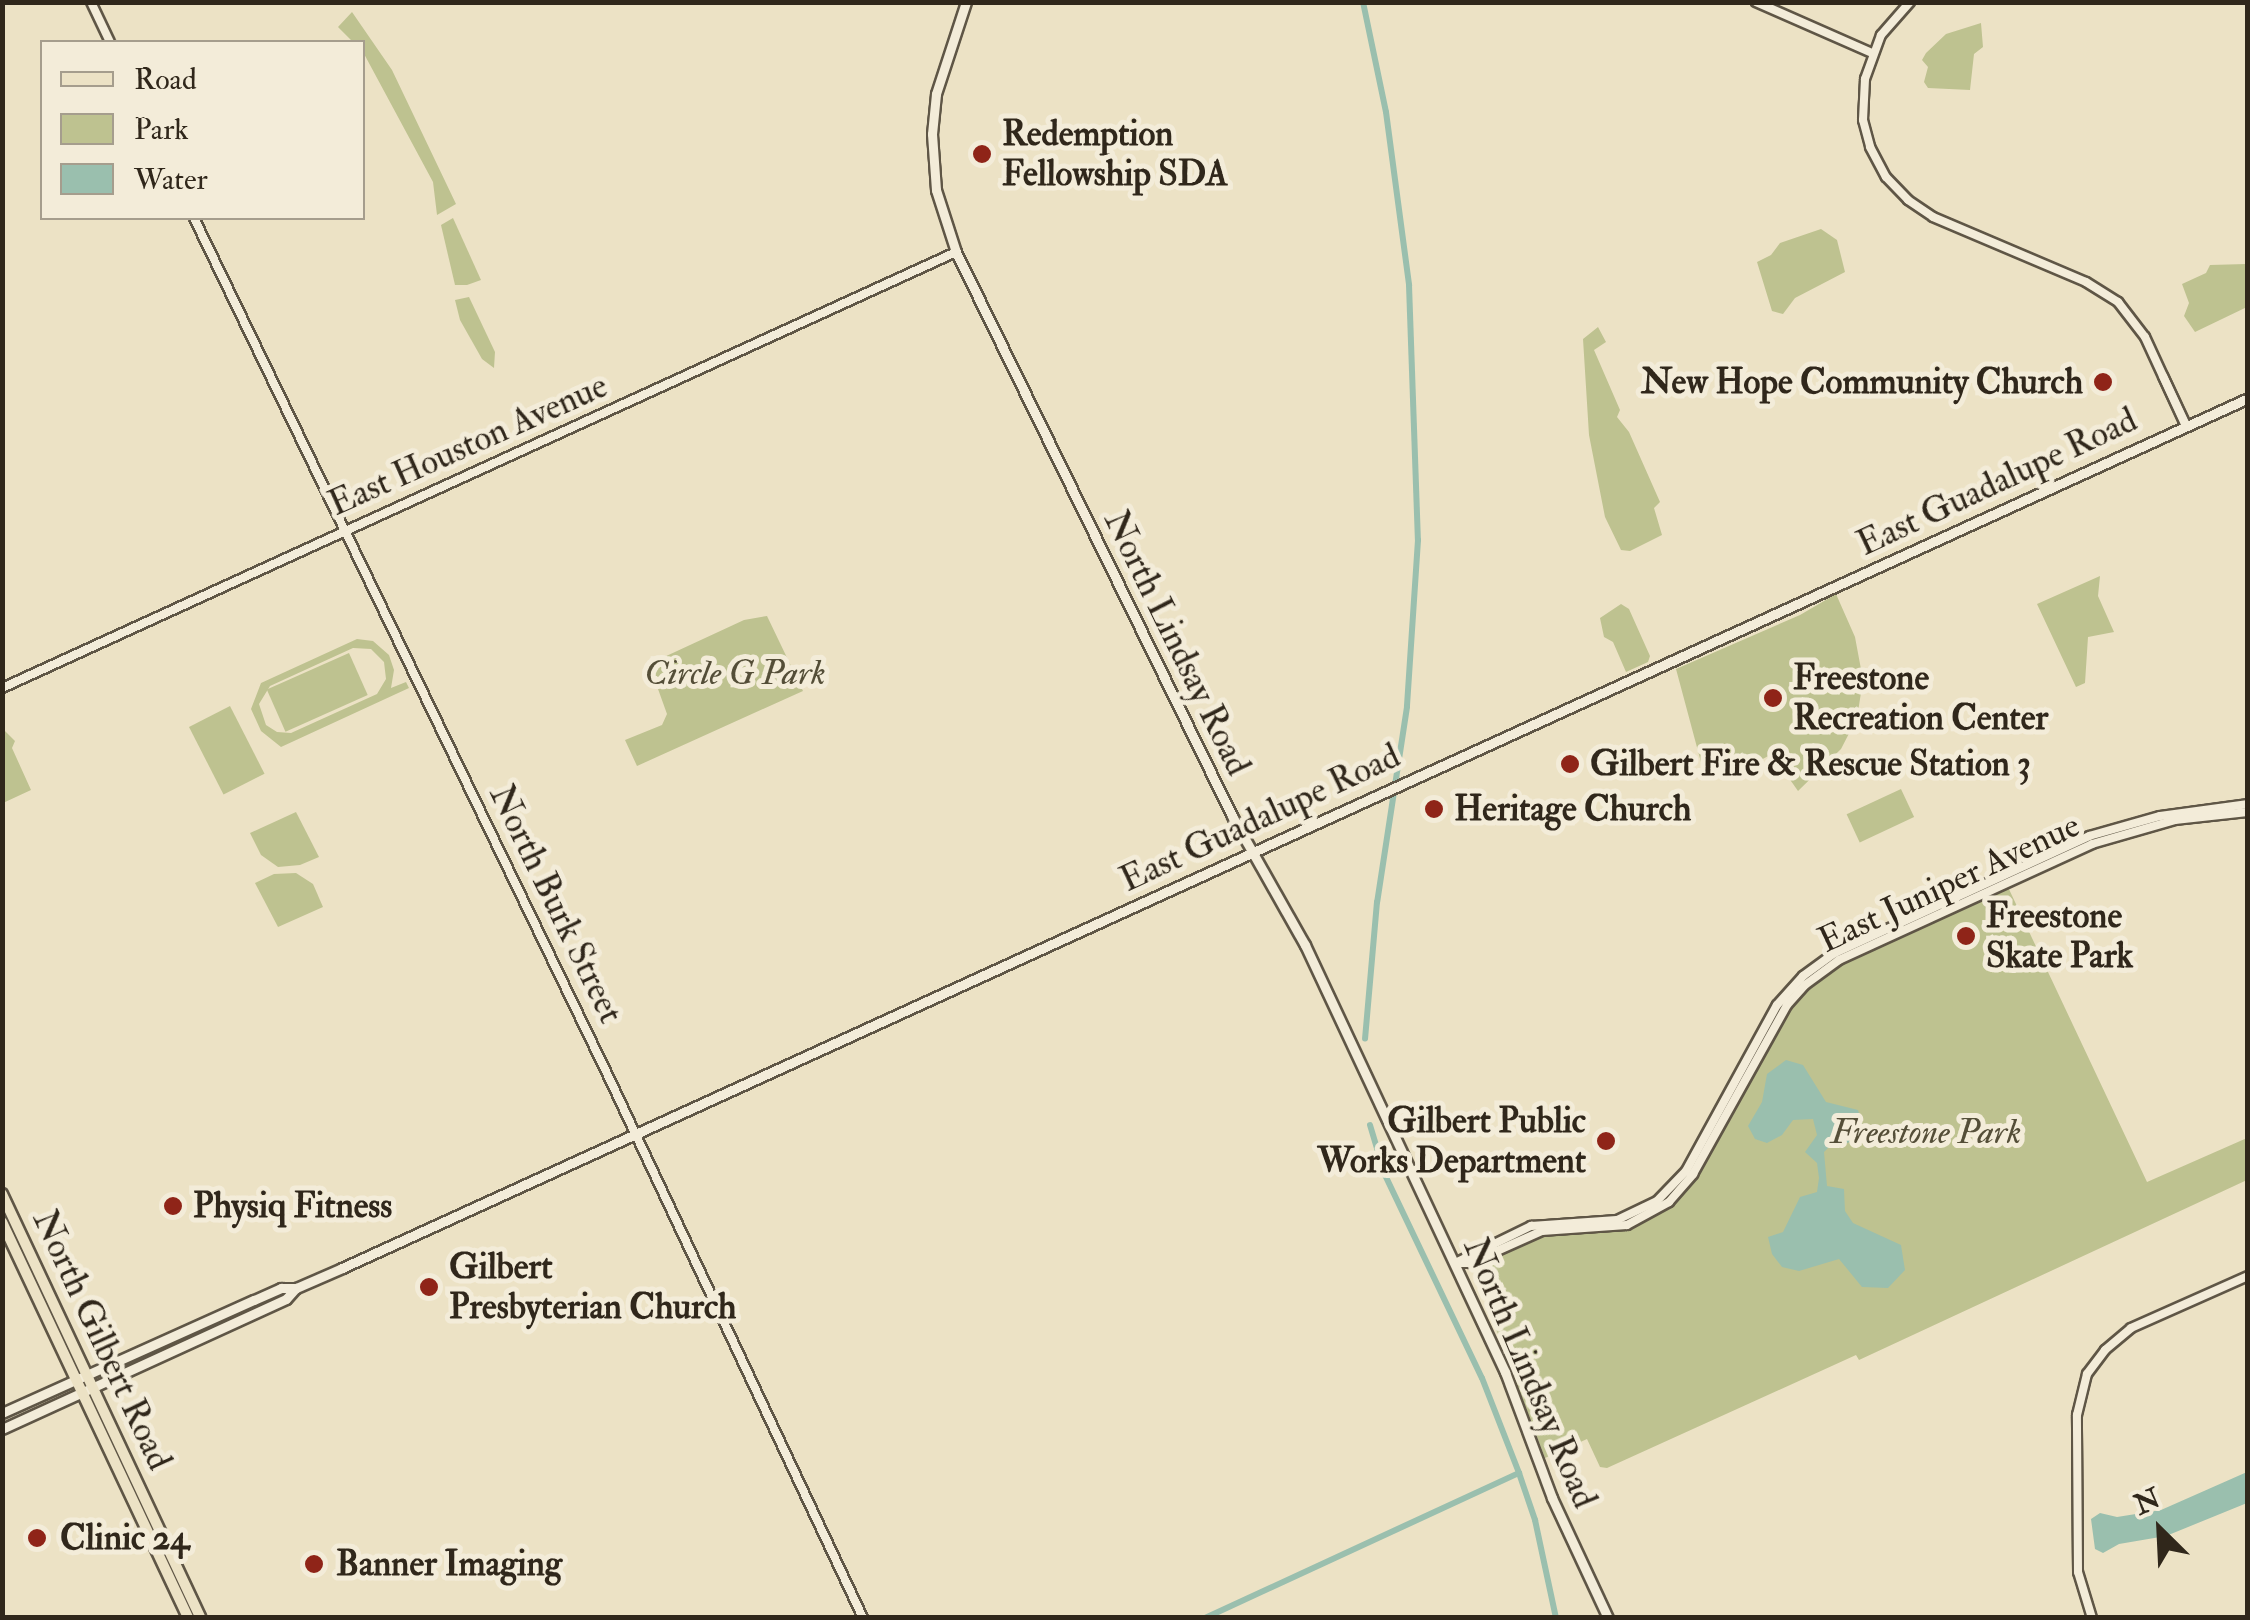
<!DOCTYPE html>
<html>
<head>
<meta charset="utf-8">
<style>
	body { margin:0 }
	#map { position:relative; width:2250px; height:1620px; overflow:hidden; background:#ece2c5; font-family:"IM FELL Double Pica",serif }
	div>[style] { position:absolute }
	.green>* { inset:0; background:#bec290; transform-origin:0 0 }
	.water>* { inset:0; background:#9abfae }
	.canal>* { height:6px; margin:-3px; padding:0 3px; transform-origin:3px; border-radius:3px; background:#9abfae }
	.roads { filter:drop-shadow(2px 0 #5f5646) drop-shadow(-2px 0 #5f5646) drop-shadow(0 2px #5f5646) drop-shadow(0 -2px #5f5646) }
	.tertiary>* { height:8px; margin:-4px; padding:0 4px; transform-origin:4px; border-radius:4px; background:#f3ecd9 }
	.secondary>* { height:9px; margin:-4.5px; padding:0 4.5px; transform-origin:4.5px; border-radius:4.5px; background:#f3ecd9 }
	.primary>* { height:10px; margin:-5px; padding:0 5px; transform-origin:5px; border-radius:5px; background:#ece2c5 }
	.dots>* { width:28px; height:28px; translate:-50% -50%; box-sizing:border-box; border:5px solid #f3ecd9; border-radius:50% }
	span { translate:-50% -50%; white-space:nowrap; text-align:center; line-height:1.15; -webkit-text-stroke:10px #f3ecd9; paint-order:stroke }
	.poi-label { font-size:35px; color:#30271b; font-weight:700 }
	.left { translate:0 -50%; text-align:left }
	.right { translate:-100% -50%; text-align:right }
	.street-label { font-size:35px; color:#30271b }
	.park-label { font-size:35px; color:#544e38; font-style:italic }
	.frame { position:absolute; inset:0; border:5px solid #30271b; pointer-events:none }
	.legend { position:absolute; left:40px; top:40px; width:325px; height:180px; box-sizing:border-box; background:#f3ecd9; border:2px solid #a59d8d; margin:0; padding:12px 18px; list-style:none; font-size:30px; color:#30271b }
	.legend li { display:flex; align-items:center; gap:20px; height:50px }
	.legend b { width:50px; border:2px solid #a59d8d }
	.north { position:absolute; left:2110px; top:1480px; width:100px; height:100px; -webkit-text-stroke:8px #f3ecd9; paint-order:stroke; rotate:336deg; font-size:28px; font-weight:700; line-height:40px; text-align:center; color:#30271b }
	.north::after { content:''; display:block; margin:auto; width:35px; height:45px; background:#30271b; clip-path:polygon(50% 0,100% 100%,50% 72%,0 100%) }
</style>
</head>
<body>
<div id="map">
	<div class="green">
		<i style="clip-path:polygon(352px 12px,392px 70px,456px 204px,437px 215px,433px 182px,363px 52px,362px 42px,353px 42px,338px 27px)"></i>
		<i style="clip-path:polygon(1981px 23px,1983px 47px,1974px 54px,1970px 90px,1928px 88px,1924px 82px,1928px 67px,1922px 60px,1926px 53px,1946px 34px)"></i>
		<i style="clip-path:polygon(453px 218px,481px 280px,467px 285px,455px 285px,441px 225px)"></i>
		<i style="clip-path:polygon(1821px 229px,1837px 240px,1845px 272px,1795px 298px,1783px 314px,1772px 311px,1757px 262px,1771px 255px,1780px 243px)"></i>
		<i style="clip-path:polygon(2246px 264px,2247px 307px,2195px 332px,2184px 316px,2189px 303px,2182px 284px,2206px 273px,2210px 265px)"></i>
		<i style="clip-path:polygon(469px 297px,495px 352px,494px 368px,482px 359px,460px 320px,455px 300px)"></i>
		<i style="clip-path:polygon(1598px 327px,1606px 342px,1594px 350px,1620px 410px,1617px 417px,1629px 432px,1660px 502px,1654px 508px,1662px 535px,1630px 551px,1621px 550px,1605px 517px,1589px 435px,1583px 339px)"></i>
		<i style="clip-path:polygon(2100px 576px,2098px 596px,2114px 632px,2088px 637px,2085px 683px,2076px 687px,2037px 604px)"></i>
		<i style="clip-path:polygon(1836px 594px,1855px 637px,1863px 680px,1857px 718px,1841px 749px,1798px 791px,1772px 754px,1759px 761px,1702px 766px,1676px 669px,1800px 615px)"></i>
		<i style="clip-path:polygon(1621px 604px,1629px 609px,1650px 656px,1648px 662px,1626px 672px,1613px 642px,1604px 637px,1600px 618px)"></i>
		<i style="clip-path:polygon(767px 616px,803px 691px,637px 766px,625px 740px,662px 725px,667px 714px,649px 664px,744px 620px)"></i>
		<i style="clip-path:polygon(evenodd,357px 639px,373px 641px,389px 655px,394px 670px,391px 688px,406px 682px,409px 688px,281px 747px,261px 731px,251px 709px,261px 683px,357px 639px,353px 648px,371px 649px,384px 662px,386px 679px,377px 694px,291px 733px,277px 732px,266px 725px,259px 704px,270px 686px,353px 648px)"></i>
		<i style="left:349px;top:653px;width:46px;height:90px;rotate:66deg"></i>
		<i style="left:230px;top:706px;width:76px;height:46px;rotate:63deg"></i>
		<i style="clip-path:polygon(2px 728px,15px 741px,12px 748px,31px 790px,3px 803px)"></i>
		<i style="left:1901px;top:789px;width:31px;height:60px;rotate:65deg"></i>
		<i style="clip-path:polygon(296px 812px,319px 857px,300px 865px,278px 867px,261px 855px,250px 833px)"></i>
		<i style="clip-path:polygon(296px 873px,313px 884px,323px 907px,278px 927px,255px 883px,274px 874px)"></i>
		<i style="clip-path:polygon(2007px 885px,2147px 1182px,2247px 1138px,2247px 1180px,1859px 1360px,1856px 1355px,1607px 1468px,1600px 1467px,1587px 1439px,1545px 1458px,1472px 1266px,1538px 1235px,1616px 1231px,1660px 1212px,1694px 1177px,1778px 1025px,1808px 986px,1839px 963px)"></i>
	</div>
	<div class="water">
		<i style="clip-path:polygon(1786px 1060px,1803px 1065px,1826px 1102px,1858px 1110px,1862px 1123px,1858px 1138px,1843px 1145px,1834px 1142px,1824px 1152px,1827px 1186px,1844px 1189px,1845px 1211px,1853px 1223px,1901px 1245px,1905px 1270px,1888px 1288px,1862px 1287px,1839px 1259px,1799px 1271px,1782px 1267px,1772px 1254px,1768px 1237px,1783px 1232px,1800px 1197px,1817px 1192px,1819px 1178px,1817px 1163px,1805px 1152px,1817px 1135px,1813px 1119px,1793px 1120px,1782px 1135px,1767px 1143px,1755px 1139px,1748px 1126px,1762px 1102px,1767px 1074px)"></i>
		<i style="clip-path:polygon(2247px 1472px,2247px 1503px,2166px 1536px,2119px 1544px,2103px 1553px,2095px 1549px,2091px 1519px,2100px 1513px,2117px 1517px,2161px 1510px)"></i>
	</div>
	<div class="canal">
		<i style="left:1363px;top:2px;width:112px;rotate:78.2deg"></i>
		<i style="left:1386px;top:112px;width:175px;rotate:82.4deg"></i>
		<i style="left:1409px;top:285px;width:255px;rotate:88deg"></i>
		<i style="left:1418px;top:540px;width:167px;rotate:93.8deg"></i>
		<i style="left:1407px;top:707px;width:197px;rotate:98.7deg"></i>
		<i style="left:1377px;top:902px;width:137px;rotate:95deg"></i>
		<i style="left:1370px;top:1125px;width:52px;rotate:73.3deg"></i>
		<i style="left:1385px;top:1175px;width:225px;rotate:64.5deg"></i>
		<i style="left:1482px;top:1378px;width:102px;rotate:68.7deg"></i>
		<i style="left:1519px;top:1473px;width:50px;rotate:71.2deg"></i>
		<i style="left:1535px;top:1520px;width:100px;rotate:77.9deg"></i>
		<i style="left:1205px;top:1618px;width:346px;rotate:-24.8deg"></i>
	</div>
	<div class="roads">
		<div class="tertiary">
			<i style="left:91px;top:2px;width:44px;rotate:64.6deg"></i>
			<i style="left:1756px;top:2px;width:127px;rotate:23.7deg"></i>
			<i style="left:1910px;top:2px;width:44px;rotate:131.3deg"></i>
			<i style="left:1881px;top:35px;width:47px;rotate:110deg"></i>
			<i style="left:1865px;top:79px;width:41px;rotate:92.8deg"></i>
			<i style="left:1863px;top:120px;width:28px;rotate:75deg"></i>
			<i style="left:1870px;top:147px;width:34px;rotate:62deg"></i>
			<i style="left:1886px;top:177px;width:32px;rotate:46deg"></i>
			<i style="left:1908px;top:200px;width:30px;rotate:34deg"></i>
			<i style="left:1933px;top:217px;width:166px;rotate:23deg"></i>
			<i style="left:2086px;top:282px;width:38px;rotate:32deg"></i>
			<i style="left:2118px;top:302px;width:44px;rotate:52.4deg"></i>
			<i style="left:2145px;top:337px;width:98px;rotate:65.3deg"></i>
			<i style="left:194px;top:218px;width:962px;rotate:64.23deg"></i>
			<i style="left:612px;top:1084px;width:590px;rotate:64.82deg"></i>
			<i style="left:2163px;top:376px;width:54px;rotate:64.9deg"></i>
			<i style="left:2px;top:688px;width:1049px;rotate:-24.56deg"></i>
			<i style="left:1455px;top:1263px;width:85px;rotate:-26deg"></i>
			<i style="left:1531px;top:1226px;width:86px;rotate:-4deg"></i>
			<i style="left:1617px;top:1220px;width:44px;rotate:-25.4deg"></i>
			<i style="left:1657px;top:1201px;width:42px;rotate:-46deg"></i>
			<i style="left:1686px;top:1171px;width:189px;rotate:-61.3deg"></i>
			<i style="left:1777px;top:1005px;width:39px;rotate:-48deg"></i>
			<i style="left:1803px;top:976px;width:39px;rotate:-36deg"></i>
			<i style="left:1835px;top:953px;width:280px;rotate:-24.7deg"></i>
			<i style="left:2089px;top:836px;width:74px;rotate:-15.7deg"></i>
			<i style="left:2160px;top:816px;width:89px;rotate:-7.8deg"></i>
			<i style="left:1455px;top:1263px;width:15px"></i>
			<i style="left:1470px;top:1263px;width:79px;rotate:-24deg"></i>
			<i style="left:1542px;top:1231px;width:85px;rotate:-4deg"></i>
			<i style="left:1627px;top:1225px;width:48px;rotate:-28.7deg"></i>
			<i style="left:1669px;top:1202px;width:37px;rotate:-49deg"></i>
			<i style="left:1693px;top:1174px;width:193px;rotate:-60.9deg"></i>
			<i style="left:1787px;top:1005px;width:27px;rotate:-48deg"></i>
			<i style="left:1805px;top:985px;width:42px;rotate:-36.3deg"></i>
			<i style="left:1839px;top:960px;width:278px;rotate:-24.6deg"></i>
			<i style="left:2092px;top:844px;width:86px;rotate:-16.1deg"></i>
			<i style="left:2175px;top:820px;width:73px;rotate:-6.3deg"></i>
			<i style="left:2092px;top:1618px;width:48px;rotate:-106.9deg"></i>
			<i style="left:2078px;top:1572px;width:157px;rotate:-90.4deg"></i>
			<i style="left:2077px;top:1415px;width:42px;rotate:-76.3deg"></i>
			<i style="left:2087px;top:1374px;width:30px;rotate:-53deg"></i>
			<i style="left:2105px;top:1350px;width:34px;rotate:-40deg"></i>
			<i style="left:2131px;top:1328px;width:128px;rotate:-24deg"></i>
		</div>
		<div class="secondary">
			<i style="left:966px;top:2px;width:97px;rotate:108.1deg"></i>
			<i style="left:936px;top:94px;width:40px;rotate:95.7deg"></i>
			<i style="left:932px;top:134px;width:56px;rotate:85.9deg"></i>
			<i style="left:936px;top:190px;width:65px;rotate:72.1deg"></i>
			<i style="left:956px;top:252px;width:628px;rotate:63.92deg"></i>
			<i style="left:1232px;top:816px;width:148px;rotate:60.5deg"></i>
			<i style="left:1305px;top:945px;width:472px;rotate:64.9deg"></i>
			<i style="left:1505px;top:1372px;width:134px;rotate:69.5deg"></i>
			<i style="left:1552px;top:1498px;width:132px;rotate:65deg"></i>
			<i style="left:2px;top:1413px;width:276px;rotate:-24.2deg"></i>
			<i style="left:254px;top:1300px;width:30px;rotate:-24deg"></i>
			<i style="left:281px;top:1288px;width:15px"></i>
			<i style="left:296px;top:1288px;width:50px;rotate:-23.5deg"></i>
			<i style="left:342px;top:1268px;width:2095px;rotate:-24.53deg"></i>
			<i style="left:2px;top:1429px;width:312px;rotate:-24.6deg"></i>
			<i style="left:286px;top:1299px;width:15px;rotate:-48deg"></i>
		</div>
		<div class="primary">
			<i style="left:2px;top:1194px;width:468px;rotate:64.9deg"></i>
			<i style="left:2px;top:1222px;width:438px;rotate:64.8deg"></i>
		</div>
	</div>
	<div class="dots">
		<i style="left:982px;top:154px;background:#8f2418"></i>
		<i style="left:2103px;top:382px;background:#8f2418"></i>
		<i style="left:1773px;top:698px;background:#8f2418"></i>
		<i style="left:1570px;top:764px;background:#8f2418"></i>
		<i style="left:1434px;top:809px;background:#8f2418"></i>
		<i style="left:1966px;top:936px;background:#8f2418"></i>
		<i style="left:1606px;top:1141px;background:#8f2418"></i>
		<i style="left:173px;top:1206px;background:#8f2418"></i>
		<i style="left:429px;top:1287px;background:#8f2418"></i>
		<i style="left:37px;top:1538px;background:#8f2418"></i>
		<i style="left:314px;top:1564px;background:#8f2418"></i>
	</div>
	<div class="poi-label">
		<span class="left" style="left:1002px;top:154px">Redemption<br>Fellowship SDA</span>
		<span class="right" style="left:2083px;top:382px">New Hope Community Church</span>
		<span class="left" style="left:1793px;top:698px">Freestone<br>Recreation Center</span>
		<span class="left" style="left:1590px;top:764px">Gilbert Fire &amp; Rescue Station 3</span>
		<span class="left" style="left:1454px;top:809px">Heritage Church</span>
		<span class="left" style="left:1986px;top:936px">Freestone<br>Skate Park</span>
		<span class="right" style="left:1586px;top:1141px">Gilbert Public<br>Works Department</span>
		<span class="left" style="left:193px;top:1206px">Physiq Fitness</span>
		<span class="left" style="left:449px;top:1287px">Gilbert<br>Presbyterian Church</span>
		<span class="left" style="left:60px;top:1538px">Clinic 24</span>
		<span class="left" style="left:336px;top:1564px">Banner Imaging</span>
	</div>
	<div class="street-label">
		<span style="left:468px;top:445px;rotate:-24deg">East Houston Avenue</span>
		<span style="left:1997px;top:482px;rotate:-25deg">East Guadalupe Road</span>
		<span style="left:1177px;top:643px;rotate:64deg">North Lindsay Road</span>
		<span style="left:1260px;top:818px;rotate:-25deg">East Guadalupe Road</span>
		<span style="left:1949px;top:883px;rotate:-25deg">East Juniper Avenue</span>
		<span style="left:556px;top:904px;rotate:64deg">North Burk Street</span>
		<span style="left:102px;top:1340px;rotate:65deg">North Gilbert Road</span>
		<span style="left:1530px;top:1373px;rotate:67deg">North Lindsay Road</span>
	</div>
	<div class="park-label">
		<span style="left:735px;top:673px">Circle G Park</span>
		<span style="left:1926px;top:1132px">Freestone Park</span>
	</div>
	<div class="frame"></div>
	<ul class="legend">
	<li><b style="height:12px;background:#ece2c5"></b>Road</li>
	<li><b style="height:28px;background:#bec290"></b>Park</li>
	<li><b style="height:28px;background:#9abfae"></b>Water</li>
	</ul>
	<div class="north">N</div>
</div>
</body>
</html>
